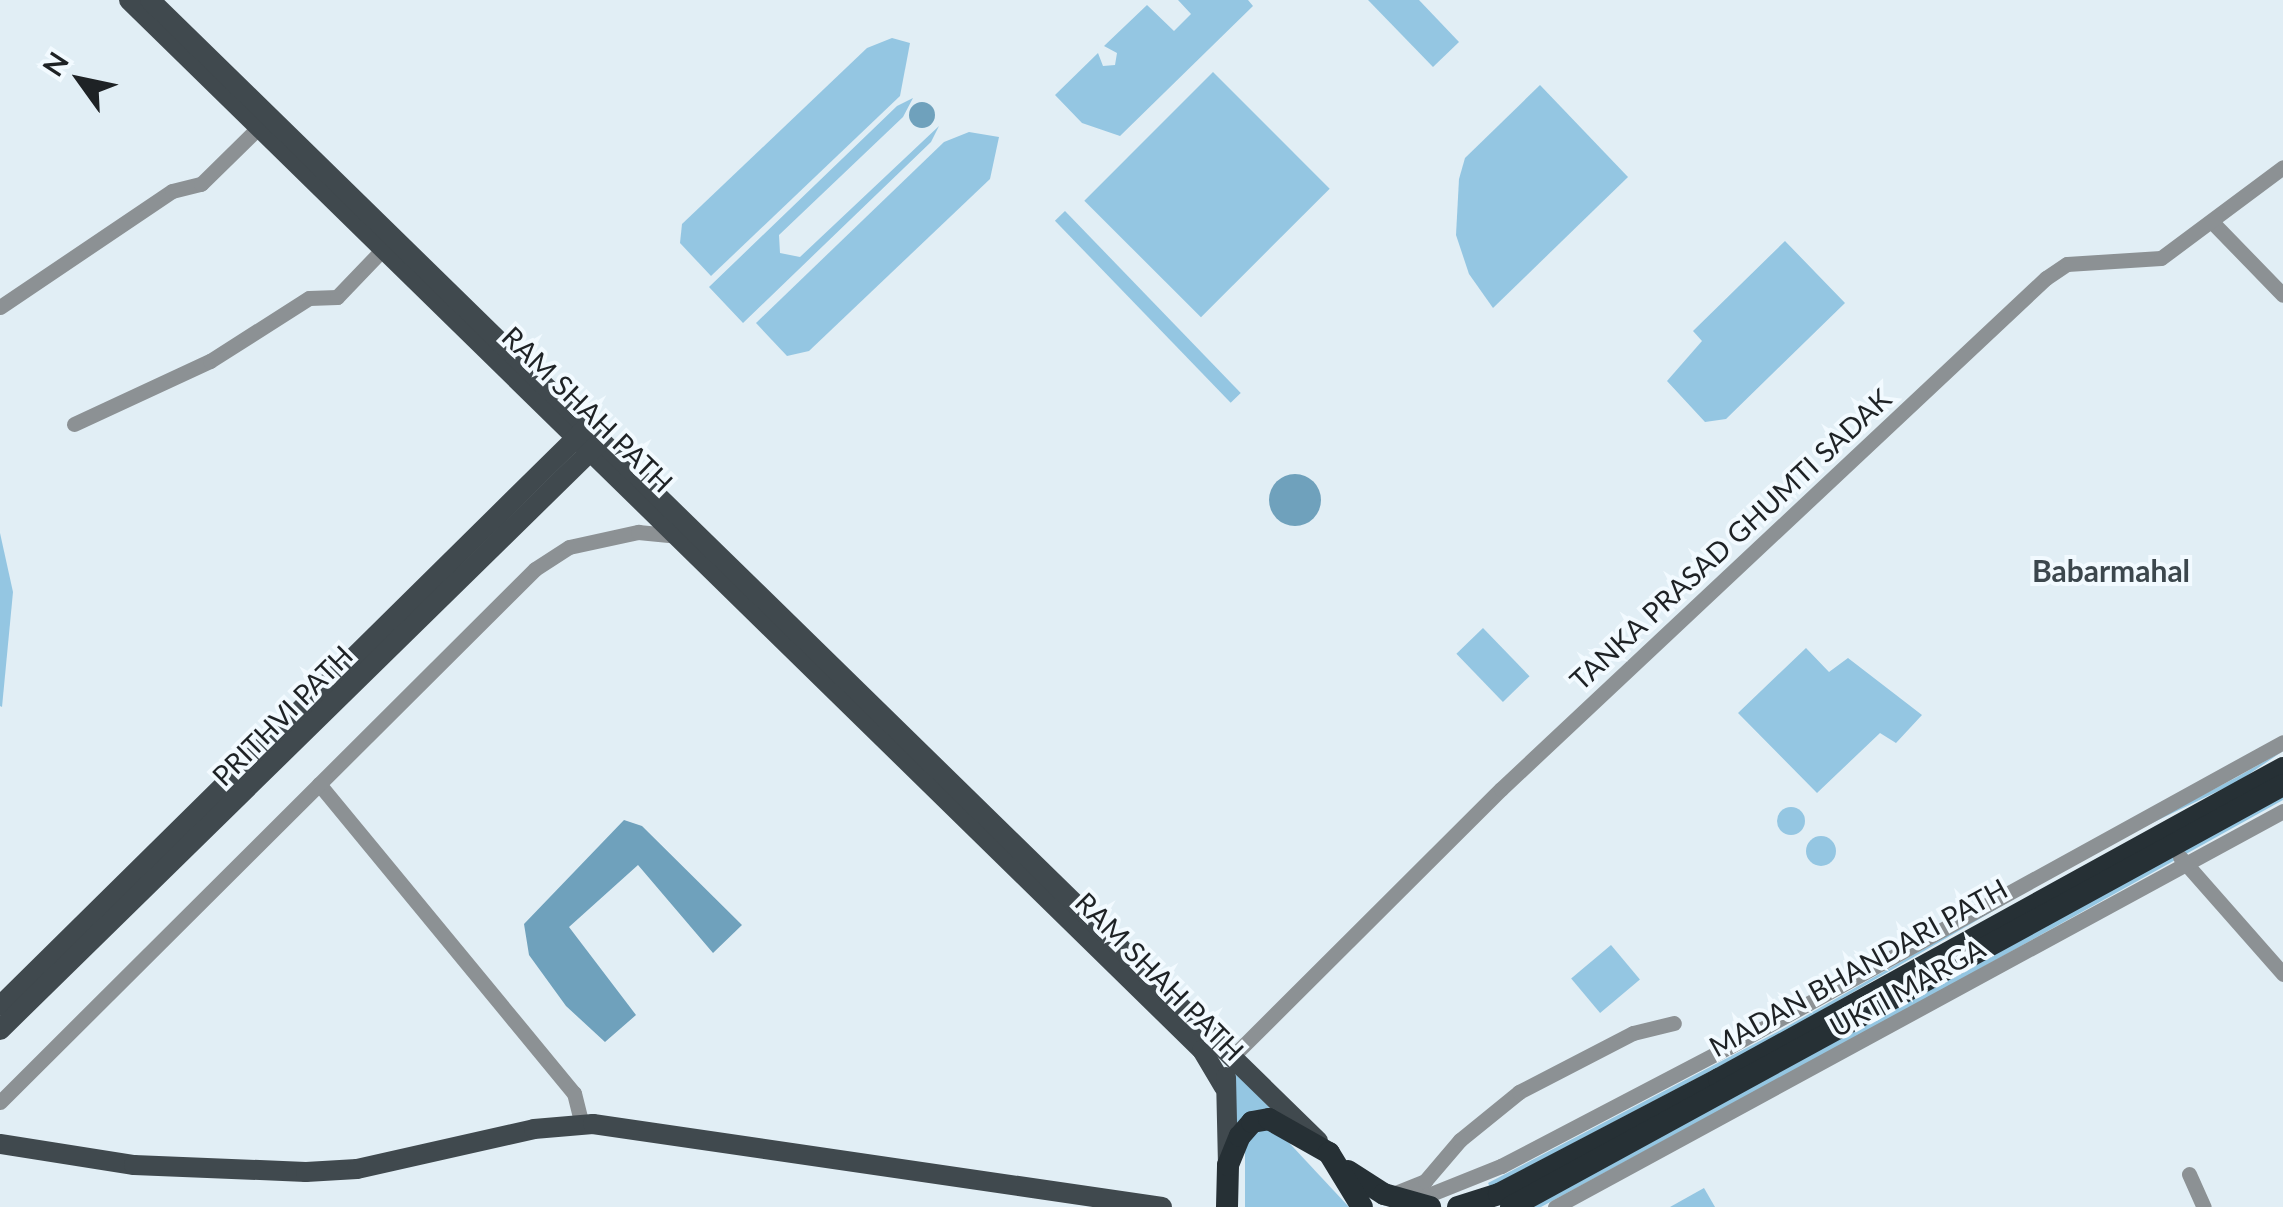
<!DOCTYPE html>
<html>
<head>
<meta charset="utf-8">
<style>
	body { margin:0 }
	#map { position:relative; width:2283px; height:1207px; overflow:hidden; background:#e1eef5; font-family:Lato,sans-serif }
	div>[style] { position:absolute }
	.green>* { inset:0; background:#94c6e2; transform-origin:0 0 }
	.round { border-radius:50% }
	.water>* { inset:0; background:#6fa1bc }
	.minor>* { height:15px; margin:-7.5px; padding:0 7.5px; transform-origin:7.5px; border-radius:7.5px; background:#8c9194 }
	.major>* { height:20px; margin:-10px; padding:0 10px; transform-origin:10px; border-radius:10px; background:#40494e }
	.highway>* { height:22px; margin:-11px; padding:0 11px; transform-origin:11px; border-radius:11px; background:#263035 }
	span { translate:-50% -50%; white-space:nowrap; text-align:center; line-height:1.15; -webkit-text-stroke:8px #f2faff; paint-order:stroke }
	.street-label { font-size:28px; color:#1e2225 }
	.neighbourhood-label { font-size:30px; color:#3c474d; font-weight:700 }
	.north { position:absolute; left:30px; top:30px; width:100px; height:100px; -webkit-text-stroke:8px #f2faff; paint-order:stroke; rotate:303deg; font-size:28px; font-weight:700; line-height:40px; text-align:center; color:#1e2225 }
	.north::after { content:''; display:block; margin:auto; width:35px; height:45px; background:#1e2225; clip-path:polygon(50% 0,100% 100%,50% 72%,0 100%) }
</style>
</head>
<body>
<div id="map">
	<div class="green">
		<i style="clip-path:polygon(1178px 0,1248px 0,1253px 6px,1120px 136px,1082px 123px,1055px 95px,1098px 53px,1103px 66px,1115px 65px,1117px 53px,1104px 46px,1147px 5px,1174px 31px,1191px 14px)"></i>
		<i style="clip-path:polygon(1368px 0,1419px 0,1459px 42px,1433px 67px)"></i>
		<i style="clip-path:polygon(892px 38px,910px 43px,900px 96px,711px 276px,680px 243px,682px 224px,867px 48px)"></i>
		<i style="left:1213px;top:72px;width:165px;height:182px;rotate:45deg"></i>
		<i style="clip-path:polygon(1540px 85px,1628px 177px,1493px 308px,1469px 274px,1456px 235px,1459px 179px,1465px 158px)"></i>
		<i style="clip-path:polygon(913px 98px,903px 117px,779px 235px,780px 253px,800px 257px,939px 126px,931px 142px,743px 323px,709px 287px,897px 106px)"></i>
		<i style="clip-path:polygon(969px 132px,999px 137px,990px 179px,809px 351px,787px 356px,756px 323px,944px 142px)"></i>
		<i style="left:1065px;top:211px;width:253px;height:14px;rotate:46deg"></i>
		<i style="clip-path:polygon(1785px 241px,1845px 303px,1726px 419px,1705px 422px,1667px 381px,1702px 341px,1693px 331px)"></i>
		<i style="clip-path:polygon(0 533px,13px 592px,2px 707px,0 706px)"></i>
		<i style="left:1483px;top:628px;width:67px;height:37px;rotate:46deg"></i>
		<i style="clip-path:polygon(1806px 648px,1829px 672px,1848px 658px,1922px 715px,1896px 743px,1880px 733px,1817px 793px,1738px 713px)"></i>
		<i style="clip-path:polygon(2283px 751px,2239px 781px,2123px 837px,2237px 777px)"></i>
		<i style="clip-path:polygon(2283px 793px,2283px 800px,1897px 1015px,1541px 1207px,1528px 1207px)"></i>
		<i class="round" style="left:1777px;top:807px;width:28px;height:28px"></i>
		<i class="round" style="left:1806px;top:836px;width:30px;height:30px"></i>
		<i style="clip-path:polygon(2114px 841px,1781px 1034px,1490px 1187px,1488px 1183px,1779px 1031px)"></i>
		<i style="left:1611px;top:945px;width:45px;height:52px;rotate:50deg"></i>
		<i style="clip-path:polygon(1235px 1072px,1272px 1110px,1251px 1111px,1235px 1125px)"></i>
		<i style="clip-path:polygon(1257px 1127px,1279px 1132px,1349px 1207px,1245px 1207px,1245px 1146px)"></i>
		<i style="clip-path:polygon(1704px 1188px,1715px 1207px,1670px 1207px)"></i>
	</div>
	<div class="water">
		<i class="round" style="left:909px;top:102px;width:26px;height:26px"></i>
		<i class="round" style="left:1269px;top:474px;width:52px;height:52px"></i>
		<i style="clip-path:polygon(624px 820px,642px 826px,742px 925px,713px 953px,638px 865px,569px 927px,636px 1015px,605px 1042px,566px 1006px,529px 955px,524px 924px)"></i>
	</div>
	<div class="minor">
		<i style="left:2213px;top:223px;width:100px;rotate:45.8deg"></i>
		<i style="left:0;top:307px;width:207px;rotate:-34deg"></i>
		<i style="left:172px;top:191px;width:30px;rotate:-14deg"></i>
		<i style="left:201px;top:184px;width:83px;rotate:-44.5deg"></i>
		<i style="left:74px;top:424px;width:150px;rotate:-24.9deg"></i>
		<i style="left:210px;top:361px;width:117px;rotate:-32.5deg"></i>
		<i style="left:309px;top:298px;width:28px;rotate:-2deg"></i>
		<i style="left:337px;top:297px;width:68px;rotate:-46.2deg"></i>
		<i style="left:319px;top:784px;width:401px;rotate:50.5deg"></i>
		<i style="left:574px;top:1093px;width:32px;rotate:76deg"></i>
		<i style="left:2180px;top:857px;width:156px;rotate:48.6deg"></i>
		<i style="left:1233px;top:1056px;width:378px;rotate:-44.9deg"></i>
		<i style="left:1501px;top:789px;width:747px;rotate:-43.16deg"></i>
		<i style="left:2046px;top:278px;width:25px;rotate:-34deg"></i>
		<i style="left:2067px;top:264px;width:94px;rotate:-3.7deg"></i>
		<i style="left:2161px;top:258px;width:152px;rotate:-36.7deg"></i>
		<i style="left:0;top:1102px;width:755px;rotate:-44.89deg"></i>
		<i style="left:535px;top:569px;width:40px;rotate:-32.9deg"></i>
		<i style="left:569px;top:547px;width:71px;rotate:-12.3deg"></i>
		<i style="left:638px;top:532px;width:41px;rotate:5.6deg"></i>
		<i style="left:2189px;top:1174px;width:36px;rotate:66deg"></i>
		<i style="left:1393px;top:1194px;width:35px;rotate:-22deg"></i>
		<i style="left:1425px;top:1181px;width:54px;rotate:-49.5deg"></i>
		<i style="left:1460px;top:1140px;width:76px;rotate:-39.1deg"></i>
		<i style="left:1519px;top:1092px;width:128px;rotate:-27.4deg"></i>
		<i style="left:1633px;top:1033px;width:42px;rotate:-13.7deg"></i>
		<i style="left:1416px;top:1200px;width:92px;rotate:-21.8deg"></i>
		<i style="left:1501px;top:1166px;width:257px;rotate:-27.6deg"></i>
		<i style="left:1729px;top:1047px;width:632px;rotate:-28.83deg"></i>
		<i style="left:1555px;top:1207px;width:829px;rotate:-28.54deg"></i>
	</div>
	<div class="major">
		<i style="left:129px;top:0;width:1501px;rotate:44.38deg"></i>
		<i style="left:1202px;top:1050px;width:43px;rotate:59.3deg"></i>
		<i style="left:150px;top:0;width:1633px;rotate:44.33deg"></i>
		<i style="left:0;top:1006px;width:823px;rotate:-44.61deg"></i>
		<i style="left:0;top:1030px;width:841px;rotate:-44.42deg"></i>
		<i style="left:1226px;top:1077px;width:85px;rotate:88.7deg"></i>
		<i style="left:0;top:1144px;width:136px;rotate:8.9deg"></i>
		<i style="left:134px;top:1165px;width:172px;rotate:2.3deg"></i>
		<i style="left:306px;top:1172px;width:51px;rotate:-3.4deg"></i>
		<i style="left:357px;top:1169px;width:181px;rotate:-12.7deg"></i>
		<i style="left:534px;top:1129px;width:59px;rotate:-4.8deg"></i>
		<i style="left:593px;top:1124px;width:575px;rotate:8.3deg"></i>
	</div>
	<div class="highway">
		<i style="left:1348px;top:1171px;width:43px;rotate:32.6deg"></i>
		<i style="left:1384px;top:1194px;width:48px;rotate:15.8deg"></i>
		<i style="left:1227px;top:1207px;width:42px;rotate:-88.6deg"></i>
		<i style="left:1228px;top:1165px;width:31px;rotate:-68deg"></i>
		<i style="left:1240px;top:1136px;width:18px;rotate:-49deg"></i>
		<i style="left:1252px;top:1122px;width:17px;rotate:-10deg"></i>
		<i style="left:1269px;top:1119px;width:69px;rotate:29.5deg"></i>
		<i style="left:1329px;top:1153px;width:63px;rotate:58.6deg"></i>
		<i style="left:1458px;top:1207px;width:43px;rotate:-17.6deg"></i>
		<i style="left:1499px;top:1194px;width:248px;rotate:-27.6deg"></i>
		<i style="left:1719px;top:1079px;width:644px;rotate:-28.87deg"></i>
		<i style="left:1511px;top:1207px;width:880px;rotate:-28.66deg"></i>
	</div>
	<div class="street-label">
		<span style="left:588px;top:409px;rotate:44deg">RAM SHAH PATH</span>
		<span style="left:1730px;top:539px;rotate:-43deg">TANKA PRASAD GHUMTI SADAK</span>
		<span style="left:282px;top:715px;rotate:-45deg">PRITHVI PATH</span>
		<span style="left:1858px;top:967px;rotate:-29deg">MADAN BHANDARI PATH</span>
		<span style="left:1160px;top:976px;rotate:45deg">RAM SHAH PATH</span>
		<span style="left:1907px;top:987px;rotate:-29deg">UKTI MARGA</span>
	</div>
	<div class="neighbourhood-label">
		<span style="left:2111px;top:570px">Babarmahal</span>
	</div>
	<div class="north">N</div>
</div>
</body>
</html>
